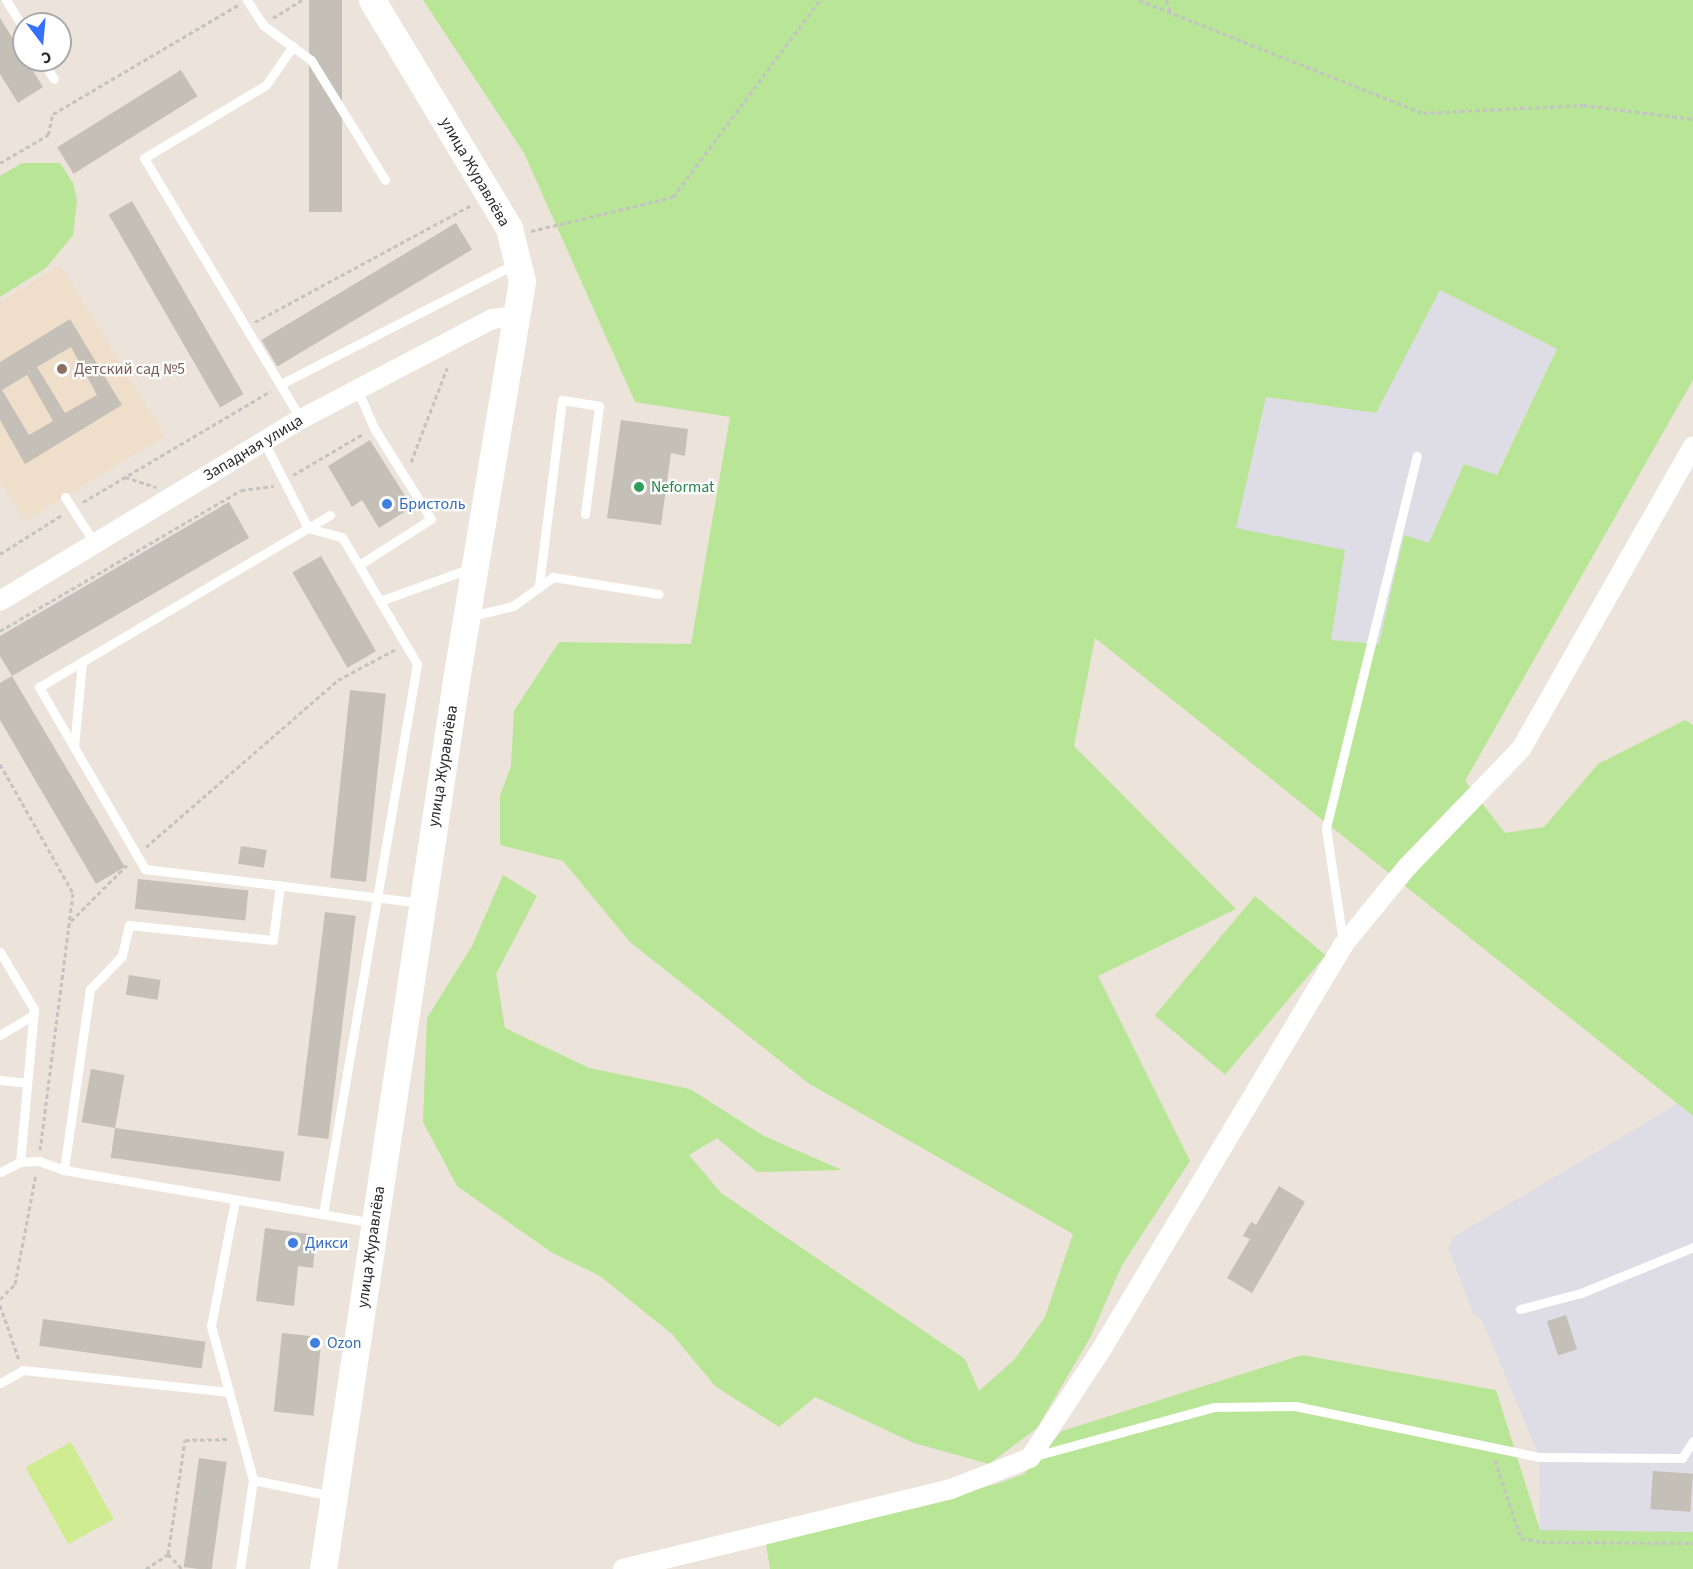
<!DOCTYPE html>
<html>
<head>
<meta charset="utf-8">
<style>
	body { margin:0 }
	#map { position:relative; width:1693px; height:1569px; overflow:hidden; background:#ece3db; font-family:"Source Sans 3",sans-serif }
	div>[style] { position:absolute }
	.industrial>* { inset:0; background:#dedce5 }
	.education>* { inset:0; background:#efdfca }
	.green>* { inset:0; background:#b9e596; transform-origin:0 0 }
	.pitch>* { inset:0; background:#cfec91; transform-origin:0 0 }
	.building>* { inset:0; background:#c4bfb7; transform-origin:0 0 }
	.path>* { height:3px; margin-top:-1.5px; transform-origin:0; background:repeating-linear-gradient(90deg,#c3c3c3 0 4.5px,transparent 0 7.5px) }
	.lane>* { height:9px; margin:-4.5px; padding:0 4.5px; transform-origin:4.5px; border-radius:4.5px; background:#fff }
	.street>* { height:20px; margin:-10px; padding:0 10px; transform-origin:10px; border-radius:10px; background:#fff }
	.secondary>* { height:27px; margin:-13.5px; padding:0 13.5px; transform-origin:13.5px; border-radius:13.5px; background:#fff }
	.dots>* { width:16px; height:16px; translate:-50% -50%; box-sizing:border-box; border:3px solid #fff; border-radius:50% }
	span { translate:-50% -50%; white-space:nowrap; text-align:center; line-height:1.15; -webkit-text-stroke:4.5px #fff; paint-order:stroke }
	.street-label { font-size:16px; color:#2a2a2a }
	.education-label { font-size:16px; color:#785e54 }
	.left { translate:0 -50%; text-align:left }
	.leisure-label { font-size:16px; color:#27864d }
	.shop-label { font-size:16px; color:#366cbe }
	.north { position:absolute; left:12px; top:12px; width:60px; height:60px; box-sizing:border-box; background:#fff; border:2px solid #aaa; border-radius:50%; rotate:164deg; font-size:16px; font-weight:700; line-height:24px; text-align:center; color:#2a2a2a }
	.north::after { content:''; display:block; margin:auto; width:21px; height:27px; background:#3670ff; clip-path:polygon(50% 0,100% 100%,50% 72%,0 100%) }
</style>
</head>
<body>
<div id="map">
	<div class="industrial">
		<i style="clip-path:polygon(1440px 290px,1557px 349px,1496px 475px,1464px 464px,1429px 543px,1404px 535px,1380px 644px,1331px 641px,1236px 528px,1266px 397px,1376px 413px)"></i>
		<i style="clip-path:polygon(1677px 1104px,1693px 1116px,1693px 1532px,1540px 1530px,1539px 1456px,1482px 1320px,1473px 1313px,1448px 1248px,1454px 1237px)"></i>
	</div>
	<div class="education">
		<i style="clip-path:polygon(60px 265px,165px 436px,25px 521px,0 481px,0 302px)"></i>
	</div>
	<div class="green">
		<i style="clip-path:polygon(evenodd,423px 0,1693px 0,1693px 380px,1465px 781px,1505px 833px,1544px 827px,1598px 764px,1685px 720px,1693px 725px,1693px 1116px,1095px 638px,1074px 746px,1236px 909px,1098px 976px,1190px 1161px,1122px 1265px,1090px 1338px,1037px 1428px,989px 1464px,914px 1443px,815px 1397px,779px 1427px,715px 1386px,672px 1334px,600px 1276px,551px 1252px,457px 1186px,423px 1122px,427px 1018px,472px 946px,503px 875px,537px 896px,496px 974px,505px 1028px,589px 1068px,690px 1089px,764px 1136px,842px 1170px,757px 1172px,717px 1138px,689px 1155px,721px 1193px,965px 1359px,979px 1391px,1014px 1360px,1045px 1317px,1073px 1234px,808px 1083px,630px 942px,563px 861px,500px 845px,500px 796px,511px 766px,514px 711px,559px 642px,691px 644px,730px 417px,635px 402px,524px 153px,423px 0,1440px 290px,1557px 349px,1497px 475px,1464px 464px,1429px 543px,1404px 535px,1379px 644px,1331px 640px,1345px 550px,1236px 528px,1266px 397px,1376px 413px,1440px 290px)"></i>
		<i style="clip-path:polygon(22px 163px,60px 163px,73px 183px,77px 200px,73px 235px,46px 268px,0 297px,0 176px)"></i>
		<i style="left:1255px;top:896px;width:92px;height:156px;rotate:40deg"></i>
		<i style="clip-path:polygon(1302px 1355px,1496px 1390px,1540px 1530px,1693px 1532px,1693px 1569px,770px 1569px,766px 1544px,996px 1484px,1024px 1474px,1062px 1431px)"></i>
	</div>
	<div class="pitch">
		<i style="left:71px;top:1442px;width:88px;height:52px;rotate:61deg"></i>
	</div>
	<div class="building">
		<i style="left:309px;top:0;width:33px;height:212px"></i>
		<i style="clip-path:polygon(0 18px,43px 87px,18px 103px,0 74px)"></i>
		<i style="left:181px;top:70px;width:31px;height:146px;rotate:58deg"></i>
		<i style="left:132px;top:201px;width:223px;height:27px;rotate:60deg"></i>
		<i style="left:456px;top:223px;width:31px;height:227px;rotate:59deg"></i>
		<i style="clip-path:polygon(evenodd,70px 319px,122px 405px,25px 464px,0 420px,0 362px,70px 319px,71px 347px,97px 395px,65px 413px,37px 367px,71px 347px,70px 319px,27px 375px,53px 421px,29px 435px,2px 390px,27px 375px)"></i>
		<i style="clip-path:polygon(621px 420px,688px 429px,685px 456px,671px 453px,661px 525px,607px 518px)"></i>
		<i style="clip-path:polygon(370px 440px,412px 507px,379px 528px,362px 500px,352px 507px,328px 466px)"></i>
		<i style="clip-path:polygon(229px 502px,249px 538px,12px 676px,0 656px,0 636px)"></i>
		<i style="left:321px;top:556px;width:110px;height:33px;rotate:60deg"></i>
		<i style="clip-path:polygon(12px 676px,125px 867px,96px 884px,0 720px,0 683px)"></i>
		<i style="left:350px;top:690px;width:36px;height:189px;rotate:6deg"></i>
		<i style="left:241px;top:846px;width:26px;height:18px;rotate:9deg"></i>
		<i style="left:138px;top:879px;width:111px;height:30px;rotate:6deg"></i>
		<i style="left:325px;top:912px;width:31px;height:225px;rotate:7deg"></i>
		<i style="left:129px;top:975px;width:32px;height:20px;rotate:9deg"></i>
		<i style="left:91px;top:1069px;width:34px;height:54px;rotate:10deg"></i>
		<i style="left:115px;top:1128px;width:171px;height:30px;rotate:8deg"></i>
		<i style="clip-path:polygon(1279px 1186px,1305px 1202px,1252px 1293px,1227px 1278px,1250px 1239px,1243px 1236px,1251px 1222px,1256px 1225px)"></i>
		<i style="clip-path:polygon(265px 1228px,316px 1235px,313px 1268px,298px 1266px,294px 1306px,256px 1301px)"></i>
		<i style="left:1566px;top:1315px;width:36px;height:20px;rotate:72deg"></i>
		<i style="left:43px;top:1319px;width:164px;height:27px;rotate:8deg"></i>
		<i style="left:282px;top:1333px;width:40px;height:79px;rotate:6deg"></i>
		<i style="left:199px;top:1458px;width:28px;height:110px;rotate:8deg"></i>
		<i style="left:1653px;top:1471px;width:40px;height:38px;rotate:4deg"></i>
	</div>
	<div class="path">
		<i style="left:1139px;top:0;width:306px;rotate:21.7deg"></i>
		<i style="left:1423px;top:113px;width:160px;rotate:-2.9deg"></i>
		<i style="left:1583px;top:105px;width:111px;rotate:7.3deg"></i>
		<i style="left:1166px;top:0;width:13px;rotate:67deg"></i>
		<i style="left:273px;top:18px;width:34px;rotate:-32deg"></i>
		<i style="left:0;top:163px;width:56px;rotate:-30.3deg"></i>
		<i style="left:48px;top:135px;width:22px;rotate:-77deg"></i>
		<i style="left:53px;top:114px;width:215px;rotate:-30.5deg"></i>
		<i style="left:531px;top:231px;width:146px;rotate:-13.5deg"></i>
		<i style="left:673px;top:197px;width:246px;rotate:-53.3deg"></i>
		<i style="left:255px;top:322px;width:246px;rotate:-28.4deg"></i>
		<i style="left:411px;top:462px;width:101px;rotate:-69deg"></i>
		<i style="left:293px;top:475px;width:81px;rotate:-30.4deg"></i>
		<i style="left:125px;top:477px;width:33px;rotate:18deg"></i>
		<i style="left:83px;top:502px;width:218px;rotate:-30.6deg"></i>
		<i style="left:0;top:554px;width:73px;rotate:-32.2deg"></i>
		<i style="left:0;top:631px;width:279px;rotate:-30.3deg"></i>
		<i style="left:241px;top:490px;width:33px;rotate:-7deg"></i>
		<i style="left:0;top:764px;width:148px;rotate:60.5deg"></i>
		<i style="left:73px;top:893px;width:259px;rotate:97.3deg"></i>
		<i style="left:146px;top:847px;width:254px;rotate:-41deg"></i>
		<i style="left:338px;top:680px;width:66px;rotate:-28.1deg"></i>
		<i style="left:71px;top:921px;width:81px;rotate:-45deg"></i>
		<i style="left:0;top:1299px;width:21px;rotate:-45deg"></i>
		<i style="left:15px;top:1284px;width:112px;rotate:-79.2deg"></i>
		<i style="left:0;top:1305px;width:58px;rotate:70.9deg"></i>
		<i style="left:1495px;top:1460px;width:82px;rotate:71.6deg"></i>
		<i style="left:1521px;top:1538px;width:21px;rotate:11deg"></i>
		<i style="left:1542px;top:1542px;width:151px;rotate:0.4deg"></i>
		<i style="left:168px;top:1554px;width:21px;rotate:47deg"></i>
		<i style="left:146px;top:1569px;width:27px;rotate:-34deg"></i>
		<i style="left:168px;top:1554px;width:115px;rotate:-81.5deg"></i>
		<i style="left:185px;top:1440px;width:45px;rotate:-1.3deg"></i>
	</div>
	<div class="lane">
		<i style="left:6px;top:0;width:34px;rotate:58deg"></i>
		<i style="left:247px;top:0;width:30px;rotate:57deg"></i>
		<i style="left:263px;top:25px;width:59px;rotate:36.1deg"></i>
		<i style="left:311px;top:60px;width:141px;rotate:58.3deg"></i>
		<i style="left:293px;top:46px;width:47px;rotate:124.7deg"></i>
		<i style="left:266px;top:85px;width:142px;rotate:149.1deg"></i>
		<i style="left:144px;top:158px;width:305px;rotate:59deg"></i>
		<i style="left:42px;top:60px;width:22px;rotate:58deg"></i>
		<i style="left:281px;top:384px;width:262px;rotate:-27.2deg"></i>
		<i style="left:357px;top:389px;width:43px;rotate:66.4deg"></i>
		<i style="left:374px;top:428px;width:107px;rotate:57.9deg"></i>
		<i style="left:431px;top:519px;width:85px;rotate:147.4deg"></i>
		<i style="left:264px;top:442px;width:97px;rotate:62.9deg"></i>
		<i style="left:308px;top:528px;width:35px;rotate:15deg"></i>
		<i style="left:342px;top:537px;width:147px;rotate:59.4deg"></i>
		<i style="left:417px;top:664px;width:558px;rotate:99.7deg"></i>
		<i style="left:65px;top:497px;width:56px;rotate:57.4deg"></i>
		<i style="left:330px;top:515px;width:338px;rotate:149.4deg"></i>
		<i style="left:39px;top:687px;width:211px;rotate:59.8deg"></i>
		<i style="left:145px;top:869px;width:277px;rotate:7deg"></i>
		<i style="left:539px;top:585px;width:186px;rotate:-82.9deg"></i>
		<i style="left:562px;top:400px;width:37px;rotate:9deg"></i>
		<i style="left:599px;top:406px;width:109px;rotate:97.4deg"></i>
		<i style="left:380px;top:601px;width:97px;rotate:-19.9deg"></i>
		<i style="left:471px;top:616px;width:43px;rotate:-13.4deg"></i>
		<i style="left:513px;top:606px;width:49px;rotate:-35.9deg"></i>
		<i style="left:553px;top:577px;width:107px;rotate:9.1deg"></i>
		<i style="left:74px;top:747px;width:85px;rotate:-84.6deg"></i>
		<i style="left:280px;top:885px;width:55px;rotate:97.3deg"></i>
		<i style="left:273px;top:940px;width:145px;rotate:-174.1deg"></i>
		<i style="left:129px;top:925px;width:32px;rotate:103deg"></i>
		<i style="left:122px;top:956px;width:46px;rotate:134.1deg"></i>
		<i style="left:90px;top:989px;width:183px;rotate:98.2deg"></i>
		<i style="left:64px;top:1170px;width:314px;rotate:9.7deg"></i>
		<i style="left:1343px;top:942px;width:115px;rotate:-98.5deg"></i>
		<i style="left:1326px;top:828px;width:383px;rotate:-76.3deg"></i>
		<i style="left:0;top:952px;width:66px;rotate:59.2deg"></i>
		<i style="left:34px;top:1009px;width:154px;rotate:95.2deg"></i>
		<i style="left:20px;top:1162px;width:22px;rotate:153deg"></i>
		<i style="left:0;top:1035px;width:39px;rotate:-31deg"></i>
		<i style="left:0;top:1080px;width:27px;rotate:6deg"></i>
		<i style="left:20px;top:1162px;width:19px;rotate:-3deg"></i>
		<i style="left:39px;top:1161px;width:27px;rotate:20deg"></i>
		<i style="left:235px;top:1200px;width:128px;rotate:100.8deg"></i>
		<i style="left:211px;top:1326px;width:160px;rotate:74.7deg"></i>
		<i style="left:253px;top:1480px;width:81px;rotate:11.4deg"></i>
		<i style="left:1520px;top:1309px;width:63px;rotate:-14.7deg"></i>
		<i style="left:1581px;top:1293px;width:121px;rotate:-22.3deg"></i>
		<i style="left:0;top:1383px;width:26px;rotate:-29deg"></i>
		<i style="left:23px;top:1370px;width:206px;rotate:6.1deg"></i>
		<i style="left:1035px;top:1456px;width:186px;rotate:-15.3deg"></i>
		<i style="left:1214px;top:1407px;width:81px;rotate:-0.7deg"></i>
		<i style="left:1295px;top:1406px;width:249px;rotate:11.8deg"></i>
		<i style="left:1539px;top:1457px;width:143px;rotate:0.4deg"></i>
		<i style="left:1682px;top:1458px;width:20px;rotate:-57deg"></i>
		<i style="left:240px;top:1569px;width:90px;rotate:-81.7deg"></i>
	</div>
	<div class="street">
		<i style="left:0;top:601px;width:352px;rotate:-31.2deg"></i>
		<i style="left:301px;top:419px;width:216px;rotate:-27.6deg"></i>
		<i style="left:492px;top:319px;width:23px;rotate:-7deg"></i>
		<i style="left:623px;top:1569px;width:338px;rotate:-13.7deg"></i>
		<i style="left:951px;top:1489px;width:85px;rotate:-21.4deg"></i>
		<i style="left:1030px;top:1458px;width:129px;rotate:-56.7deg"></i>
		<i style="left:1101px;top:1350px;width:472px;rotate:-59.1deg"></i>
		<i style="left:1343px;top:945px;width:102px;rotate:-50.6deg"></i>
		<i style="left:1408px;top:866px;width:163px;rotate:-46deg"></i>
		<i style="left:1521px;top:749px;width:348px;rotate:-60.4deg"></i>
	</div>
	<div class="secondary">
		<i style="left:323px;top:1569px;width:899px;rotate:-81.49deg"></i>
		<i style="left:456px;top:680px;width:404px;rotate:-80.6deg"></i>
		<i style="left:522px;top:281px;width:55px;rotate:-103.8deg"></i>
		<i style="left:509px;top:228px;width:266px;rotate:-121deg"></i>
	</div>
	<div class="dots">
		<i style="left:62px;top:369px;background:#8d6e63"></i>
		<i style="left:639px;top:487px;background:#2e9e5b"></i>
		<i style="left:387px;top:504px;background:#3f7fe0"></i>
		<i style="left:293px;top:1243px;background:#3f7fe0"></i>
		<i style="left:315px;top:1343px;background:#3f7fe0"></i>
	</div>
	<div class="street-label">
		<span style="left:475px;top:172px;rotate:60deg">улица Журавлёва</span>
		<span style="left:253px;top:448px;rotate:-31deg">Западная улица</span>
		<span style="left:443px;top:766px;rotate:-81deg">улица Журавлёва</span>
		<span style="left:371px;top:1247px;rotate:-82deg">улица Журавлёва</span>
	</div>
	<div class="education-label">
		<span class="left" style="left:74px;top:369px">Детский сад №5</span>
	</div>
	<div class="leisure-label">
		<span class="left" style="left:651px;top:487px">Neformat</span>
	</div>
	<div class="shop-label">
		<span class="left" style="left:399px;top:504px">Бристоль</span>
		<span class="left" style="left:305px;top:1243px">Дикси</span>
		<span class="left" style="left:327px;top:1343px">Ozon</span>
	</div>
	<div class="north">С</div>
</div>
</body>
</html>
